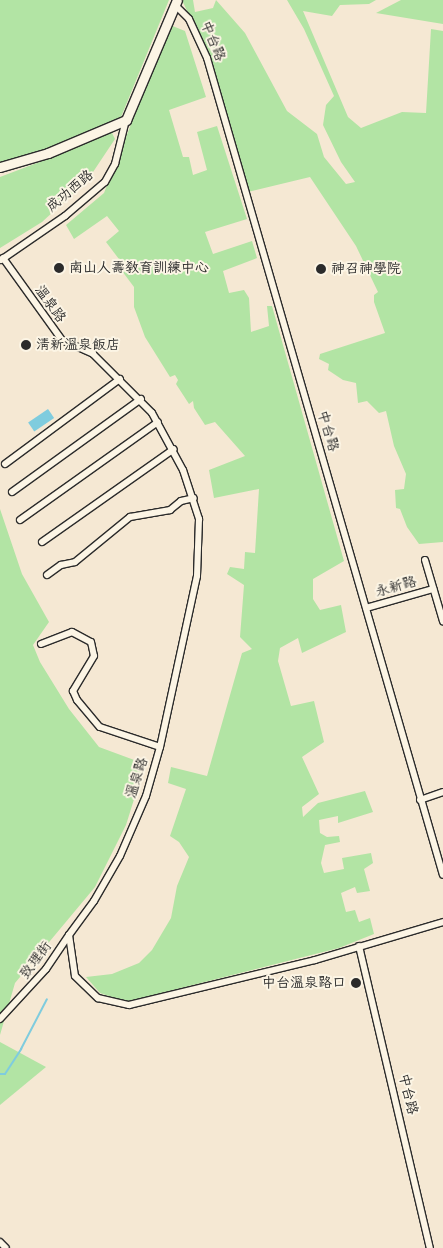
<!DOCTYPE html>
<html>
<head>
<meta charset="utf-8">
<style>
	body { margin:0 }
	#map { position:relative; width:443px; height:1248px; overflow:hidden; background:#f5e8d3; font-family:Kalam,"LXGW WenKai TC",sans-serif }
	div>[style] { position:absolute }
	.green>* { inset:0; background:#b2e4a4 }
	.water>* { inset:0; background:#7fccde; transform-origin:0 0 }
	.stream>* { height:2px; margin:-1px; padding:0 1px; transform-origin:1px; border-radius:1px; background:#7fccde }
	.roads { filter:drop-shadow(1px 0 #2b2b2b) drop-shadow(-1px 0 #2b2b2b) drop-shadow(0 1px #2b2b2b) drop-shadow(0 -1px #2b2b2b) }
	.street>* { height:6px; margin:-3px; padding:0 3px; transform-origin:3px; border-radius:3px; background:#fcf5e5 }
	.secondary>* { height:9px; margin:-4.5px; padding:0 4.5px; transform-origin:4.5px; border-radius:4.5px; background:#fcf5e5 }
	.dots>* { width:14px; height:14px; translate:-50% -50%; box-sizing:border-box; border:2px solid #fcf5e5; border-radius:50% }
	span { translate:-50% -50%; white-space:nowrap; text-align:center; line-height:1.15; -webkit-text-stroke:4px #fcf5e5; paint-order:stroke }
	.street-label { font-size:14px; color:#2b2b2b }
	.poi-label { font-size:14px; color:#2b2b2b }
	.left { translate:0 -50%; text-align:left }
	.right { translate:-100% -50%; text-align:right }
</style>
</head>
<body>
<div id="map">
	<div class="green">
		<i style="clip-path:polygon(0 0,169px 0,121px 117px,0 168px)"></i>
		<i style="clip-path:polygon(182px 0,193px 0,195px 12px,213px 8px,216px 0,245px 33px,287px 111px,317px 134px,324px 157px,346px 184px,355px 182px,341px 162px,323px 125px,326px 105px,334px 96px,304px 29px,287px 0,376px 0,369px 4px,340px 5px,332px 16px,303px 11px,348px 117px,361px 128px,402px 112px,426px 113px,431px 29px,443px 31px,443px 542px,419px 544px,407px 527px,400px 509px,396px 508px,395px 490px,404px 489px,406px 474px,394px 446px,386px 411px,379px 413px,367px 401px,358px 403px,356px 383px,343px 380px,328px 370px,329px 364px,319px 359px,320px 354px,385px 333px,374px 302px,374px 295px,378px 292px,356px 246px,310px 177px,248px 192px,208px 56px)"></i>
		<i style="clip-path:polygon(401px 0,443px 0,443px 24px,376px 13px)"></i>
		<i style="clip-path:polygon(170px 25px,185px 31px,206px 97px,169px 110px,183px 157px,189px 157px,193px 175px,207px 170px,197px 132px,217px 126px,247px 219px,205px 232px,213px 254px,252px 241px,257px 258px,223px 271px,229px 293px,244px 290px,249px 298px,251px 332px,269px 326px,267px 306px,272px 306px,344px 561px,313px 579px,313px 599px,320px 610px,341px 605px,346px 632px,302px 653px,298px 638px,280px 648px,278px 661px,291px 706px,314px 701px,324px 742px,302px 757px,319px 794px,302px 807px,303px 817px,318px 803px,365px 791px,373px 812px,338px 823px,338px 816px,319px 820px,320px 833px,327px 837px,339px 836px,340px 842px,325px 845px,321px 863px,324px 873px,344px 869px,342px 858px,371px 853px,373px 863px,364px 869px,370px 891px,357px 893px,355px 887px,341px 893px,346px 912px,355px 910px,359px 922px,370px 918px,374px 934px,339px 948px,126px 1002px,100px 993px,86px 977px,112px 974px,139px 963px,152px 950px,171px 918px,177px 886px,189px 857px,179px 842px,170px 836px,186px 789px,168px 783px,171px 767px,207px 776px,242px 653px,252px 649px,240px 637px,244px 585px,227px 574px,230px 567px,244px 569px,245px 552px,255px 553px,259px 489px,214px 498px,209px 470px,245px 456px,215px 422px,205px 425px,194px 408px,193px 401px,189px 404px,176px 384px,178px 380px,175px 375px,170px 377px,145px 337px,134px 307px,134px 287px,122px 271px,125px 267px,106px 242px,119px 231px,107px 216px,74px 239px,66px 225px,104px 193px)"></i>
		<i style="clip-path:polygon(111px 131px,115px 139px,87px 181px,42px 222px,0 248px,0 177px,50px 158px,76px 141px)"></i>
		<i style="clip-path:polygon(0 509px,22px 574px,49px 622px,33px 645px,40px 662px,69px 709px,99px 747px,145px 764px,126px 825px,95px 887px,15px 983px,0 1035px)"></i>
		<i style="clip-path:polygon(0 1042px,46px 1067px,0 1105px)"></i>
	</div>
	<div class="water">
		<i style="left:48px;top:409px;width:11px;height:24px;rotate:56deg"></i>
	</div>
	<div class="stream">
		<i style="left:0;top:1074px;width:5px"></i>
		<i style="left:5px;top:1074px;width:30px;rotate:-57deg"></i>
		<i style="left:21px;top:1049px;width:56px;rotate:-62.5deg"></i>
	</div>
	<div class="roads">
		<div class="street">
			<i style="left:176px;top:6px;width:18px;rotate:45deg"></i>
			<i style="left:189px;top:19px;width:43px;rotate:65.2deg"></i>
			<i style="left:207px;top:58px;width:850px;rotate:73.89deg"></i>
			<i style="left:3px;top:258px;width:101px;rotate:54.3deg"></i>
			<i style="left:62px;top:340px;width:34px;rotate:24deg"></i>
			<i style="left:93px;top:354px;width:83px;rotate:45deg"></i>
			<i style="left:152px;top:413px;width:65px;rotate:61.5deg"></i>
			<i style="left:183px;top:470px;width:52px;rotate:71.9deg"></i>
			<i style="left:199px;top:519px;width:57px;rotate:92deg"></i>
			<i style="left:197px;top:576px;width:175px;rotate:102.2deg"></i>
			<i style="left:160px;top:747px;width:51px;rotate:105.9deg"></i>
			<i style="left:146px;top:796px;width:65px;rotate:113.4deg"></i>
			<i style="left:120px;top:856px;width:52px;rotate:120deg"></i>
			<i style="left:94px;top:901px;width:42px;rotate:126.3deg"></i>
			<i style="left:69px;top:935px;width:41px;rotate:81.7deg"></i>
			<i style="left:75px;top:976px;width:32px;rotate:44deg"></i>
			<i style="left:98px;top:998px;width:32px;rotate:13deg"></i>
			<i style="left:129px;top:1005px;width:191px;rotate:-13.6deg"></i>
			<i style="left:315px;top:960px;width:134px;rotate:-16.5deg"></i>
			<i style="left:1px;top:260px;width:78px;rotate:-34.5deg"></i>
			<i style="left:65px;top:216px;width:52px;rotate:-40.4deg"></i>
			<i style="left:105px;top:182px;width:21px;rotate:-61deg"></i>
			<i style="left:115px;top:164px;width:45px;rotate:-76deg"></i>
			<i style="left:5px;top:464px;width:143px;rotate:-36.5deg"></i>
			<i style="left:12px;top:492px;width:159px;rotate:-35.8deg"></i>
			<i style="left:20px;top:520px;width:169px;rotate:-35.4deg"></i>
			<i style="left:42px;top:542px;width:161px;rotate:-35.2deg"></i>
			<i style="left:425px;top:560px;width:64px;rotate:73.6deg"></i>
			<i style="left:47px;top:575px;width:17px;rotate:-36deg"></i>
			<i style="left:61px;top:565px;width:14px;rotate:-12deg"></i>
			<i style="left:75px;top:562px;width:71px;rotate:-39.3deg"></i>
			<i style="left:130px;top:517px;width:41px;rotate:-9.9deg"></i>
			<i style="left:170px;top:510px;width:14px;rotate:-39deg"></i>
			<i style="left:181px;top:501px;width:13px;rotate:-13deg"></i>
			<i style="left:366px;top:608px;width:70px;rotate:-15.8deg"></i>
			<i style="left:41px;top:644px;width:33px;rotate:-21deg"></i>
			<i style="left:72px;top:632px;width:21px;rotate:28deg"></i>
			<i style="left:91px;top:642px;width:14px;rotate:78deg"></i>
			<i style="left:94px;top:656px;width:41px;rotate:121deg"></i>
			<i style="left:73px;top:691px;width:10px;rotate:66deg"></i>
			<i style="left:77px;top:700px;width:35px;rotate:50deg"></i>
			<i style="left:100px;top:727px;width:63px;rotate:18.4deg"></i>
			<i style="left:420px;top:800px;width:24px;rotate:-19deg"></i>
			<i style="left:359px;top:946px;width:310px;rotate:76.8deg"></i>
			<i style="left:0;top:1019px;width:68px;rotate:-47.4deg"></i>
			<i style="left:46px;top:969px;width:41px;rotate:-55.9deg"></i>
			<i style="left:0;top:1242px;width:8px;rotate:45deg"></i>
		</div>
		<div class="secondary">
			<i style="left:0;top:167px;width:50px;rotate:-16.3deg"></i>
			<i style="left:48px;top:153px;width:85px;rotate:-22.9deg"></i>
			<i style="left:126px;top:120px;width:130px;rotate:-67deg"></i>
		</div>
	</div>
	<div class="dots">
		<i style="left:59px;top:268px;background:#2b2b2b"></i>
		<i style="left:321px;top:269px;background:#2b2b2b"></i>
		<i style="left:26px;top:345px;background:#2b2b2b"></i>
		<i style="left:356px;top:983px;background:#2b2b2b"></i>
	</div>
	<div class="street-label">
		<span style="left:213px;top:41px;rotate:68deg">中台路</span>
		<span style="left:70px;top:191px;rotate:-40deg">成功西路</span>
		<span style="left:50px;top:304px;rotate:54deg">溫泉路</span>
		<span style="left:328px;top:431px;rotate:74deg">中台路</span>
		<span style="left:396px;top:587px;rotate:-16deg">永新路</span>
		<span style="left:137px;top:778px;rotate:-72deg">溫泉路</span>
		<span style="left:36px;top:960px;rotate:-53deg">致理街</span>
		<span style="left:408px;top:1094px;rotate:77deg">中台路</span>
	</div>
	<div class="poi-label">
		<span class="left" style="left:69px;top:268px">南山人壽教育訓練中心</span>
		<span class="left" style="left:331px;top:269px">神召神學院</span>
		<span class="left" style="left:36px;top:345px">清新溫泉飯店</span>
		<span class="right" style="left:346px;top:983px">中台溫泉路口</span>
	</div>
</div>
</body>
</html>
